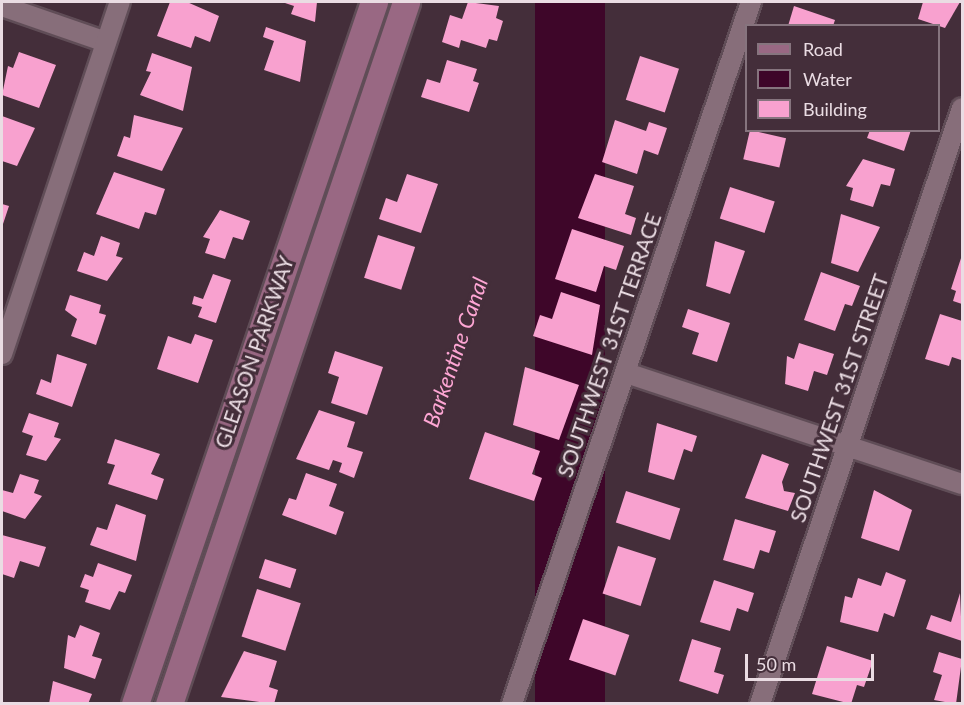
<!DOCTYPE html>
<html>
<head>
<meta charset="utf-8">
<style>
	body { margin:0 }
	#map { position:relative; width:964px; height:705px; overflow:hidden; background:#442e3a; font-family:Lato,sans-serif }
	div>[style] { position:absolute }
	.water>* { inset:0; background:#3e0629; transform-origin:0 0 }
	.building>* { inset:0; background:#f8a1cf; transform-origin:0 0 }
	.roads { filter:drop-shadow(2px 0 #604d57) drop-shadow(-2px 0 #604d57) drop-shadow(0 2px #604d57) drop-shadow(0 -2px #604d57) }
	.street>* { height:20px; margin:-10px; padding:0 10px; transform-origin:10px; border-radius:10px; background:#876e7a }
	.secondary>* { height:27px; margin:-13.5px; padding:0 13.5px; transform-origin:13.5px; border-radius:13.5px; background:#996883 }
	span { translate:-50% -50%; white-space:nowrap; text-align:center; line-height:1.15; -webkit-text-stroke:6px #442e3a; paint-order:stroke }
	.street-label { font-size:21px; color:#eadce3 }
	.water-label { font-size:22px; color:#fea6d4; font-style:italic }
	.frame { position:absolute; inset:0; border:3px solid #eadce3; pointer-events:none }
	.legend { position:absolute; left:745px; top:24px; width:195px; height:108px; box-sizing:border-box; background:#442e3a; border:2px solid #86747e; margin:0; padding:8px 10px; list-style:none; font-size:18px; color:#eadce3 }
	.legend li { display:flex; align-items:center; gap:12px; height:30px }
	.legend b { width:30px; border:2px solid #86747e }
	.scale { position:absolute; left:745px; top:654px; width:129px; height:27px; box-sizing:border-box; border:3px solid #eadce3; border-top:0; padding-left:8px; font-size:18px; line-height:21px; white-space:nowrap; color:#eadce3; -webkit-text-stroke:4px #442e3a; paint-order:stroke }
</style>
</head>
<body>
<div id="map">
	<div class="water">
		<i style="left:535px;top:2px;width:70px;height:740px"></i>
	</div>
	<div class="building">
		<i style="clip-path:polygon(170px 2px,187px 2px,219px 16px,210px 42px,195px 36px,191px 48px,157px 36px)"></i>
		<i style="clip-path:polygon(317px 2px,315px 22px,291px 14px,294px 6px,285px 3px)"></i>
		<i style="clip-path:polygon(468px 2px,499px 6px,496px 18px,503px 21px,497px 41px,489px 39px,486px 48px,461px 40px,459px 48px,442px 42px,450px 15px,462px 19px)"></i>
		<i style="clip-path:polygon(923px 2px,960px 2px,945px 28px,918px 19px)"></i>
		<i style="clip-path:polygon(794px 6px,835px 20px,833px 26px,788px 26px)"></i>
		<i style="clip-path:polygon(266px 27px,306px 41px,300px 82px,264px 70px,274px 41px,263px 37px)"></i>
		<i style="clip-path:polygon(19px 52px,56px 65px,39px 108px,2px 95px,8px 66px,13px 68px)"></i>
		<i style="clip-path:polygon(152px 53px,192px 67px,183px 111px,140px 95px,151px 72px,146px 71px)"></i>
		<i style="left:640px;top:56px;width:41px;height:46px;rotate:18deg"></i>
		<i style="clip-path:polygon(447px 60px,477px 69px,473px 81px,479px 83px,469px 112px,421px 97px,427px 79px,440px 83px)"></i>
		<i style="clip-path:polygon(134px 115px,183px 128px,162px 171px,117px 156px,124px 136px,130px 138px)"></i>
		<i style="clip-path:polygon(2px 116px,35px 128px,17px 166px,2px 161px)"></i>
		<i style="clip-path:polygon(615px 120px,646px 131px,649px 122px,667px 128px,658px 155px,644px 150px,637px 174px,602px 162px)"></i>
		<i style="left:750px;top:130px;width:37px;height:30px;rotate:13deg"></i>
		<i style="clip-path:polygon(870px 130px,911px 130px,904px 151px,867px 138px)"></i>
		<i style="clip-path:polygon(863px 159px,895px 169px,890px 186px,881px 184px,873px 207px,850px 200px,853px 188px,846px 186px)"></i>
		<i style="clip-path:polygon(114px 172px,165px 189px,156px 215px,145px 212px,139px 229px,96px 214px)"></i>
		<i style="clip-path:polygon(407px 174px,438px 184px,421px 233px,379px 219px,386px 198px,397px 202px)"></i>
		<i style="clip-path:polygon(595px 174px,634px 186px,625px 214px,636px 218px,631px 235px,578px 218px)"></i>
		<i style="left:730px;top:187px;width:47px;height:33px;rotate:18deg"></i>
		<i style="clip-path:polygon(2px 204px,9px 206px,2px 227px)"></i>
		<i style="clip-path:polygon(220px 210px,250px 221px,243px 240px,233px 237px,225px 259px,205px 253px,210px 239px,203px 237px)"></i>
		<i style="clip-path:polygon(841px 214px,880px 227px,858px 272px,831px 263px)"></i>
		<i style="clip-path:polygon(572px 229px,624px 246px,616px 270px,604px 266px,596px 292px,555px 279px)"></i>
		<i style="left:378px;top:235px;width:39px;height:45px;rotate:18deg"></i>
		<i style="clip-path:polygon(101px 236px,120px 243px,116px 256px,123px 258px,107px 281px,77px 271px,84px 252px,94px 256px)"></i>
		<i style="clip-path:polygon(715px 241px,745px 251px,730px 294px,706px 286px)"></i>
		<i style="clip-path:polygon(962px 255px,962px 304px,953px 301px,956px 291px,951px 289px)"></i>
		<i style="clip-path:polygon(821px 272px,860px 286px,852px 306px,845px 304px,835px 331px,804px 320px)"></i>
		<i style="clip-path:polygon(213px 274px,231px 280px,216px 323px,198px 317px,202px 307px,192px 304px,194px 296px,203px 299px)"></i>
		<i style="clip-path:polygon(561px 292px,600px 305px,592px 355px,533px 336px,540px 315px,552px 319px)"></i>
		<i style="clip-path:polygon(70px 295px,101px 305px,99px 313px,106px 315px,96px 345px,71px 336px,77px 319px,65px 310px)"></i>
		<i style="clip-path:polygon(688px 309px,730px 323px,717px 362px,692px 354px,699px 333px,682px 327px)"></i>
		<i style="clip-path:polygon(940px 314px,962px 321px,962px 354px,961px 360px,952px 357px,949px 366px,925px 359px)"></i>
		<i style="clip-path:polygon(195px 334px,213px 340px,198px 383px,157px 369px,168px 336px,191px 344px)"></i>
		<i style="clip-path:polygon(799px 343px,834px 354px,827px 375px,814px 371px,808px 391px,785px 384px,787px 356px,794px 359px)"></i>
		<i style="clip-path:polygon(335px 351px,383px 367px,367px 415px,331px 403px,339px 377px,328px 373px)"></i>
		<i style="clip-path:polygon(57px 354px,87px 364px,72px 407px,36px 394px,41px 379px,51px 383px)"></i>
		<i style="clip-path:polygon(525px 367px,579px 385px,559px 440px,513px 425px)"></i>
		<i style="clip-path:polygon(319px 410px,355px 422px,347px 447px,363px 452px,354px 478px,339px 472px,342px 463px,333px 460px,329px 470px,296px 459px)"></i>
		<i style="clip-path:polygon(29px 413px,59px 423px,54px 437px,61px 439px,46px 461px,26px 455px,33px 436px,22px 432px)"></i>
		<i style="clip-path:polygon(657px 423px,697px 436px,692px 452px,684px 449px,674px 480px,648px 472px)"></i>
		<i style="clip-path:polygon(485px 432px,540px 451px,532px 474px,542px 478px,534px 501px,469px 479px)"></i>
		<i style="clip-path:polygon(115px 439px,160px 454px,151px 474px,164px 479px,157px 500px,108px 484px,115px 465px,107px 463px)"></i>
		<i style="clip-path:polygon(762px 454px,789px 464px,782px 482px,784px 491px,795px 493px,788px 511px,745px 498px)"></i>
		<i style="clip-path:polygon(306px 473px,337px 484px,329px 506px,344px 512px,336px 535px,282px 515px,289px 498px,296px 500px)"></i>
		<i style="clip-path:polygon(20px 474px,39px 480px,34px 493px,42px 496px,25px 519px,2px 511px,2px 490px,13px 493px)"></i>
		<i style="clip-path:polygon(874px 490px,912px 510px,899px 551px,861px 538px)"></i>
		<i style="left:626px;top:491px;width:57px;height:33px;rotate:18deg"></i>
		<i style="clip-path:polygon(116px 504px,146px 515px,136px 561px,90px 545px,97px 527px,107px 530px)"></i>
		<i style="clip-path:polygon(735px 519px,776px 531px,769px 553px,760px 550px,754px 569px,723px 560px)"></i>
		<i style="clip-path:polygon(2px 535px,46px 547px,39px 567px,20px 561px,14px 578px,2px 574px)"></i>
		<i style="left:618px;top:546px;width:40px;height:50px;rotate:18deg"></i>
		<i style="left:265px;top:559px;width:33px;height:20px;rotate:18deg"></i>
		<i style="clip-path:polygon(98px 563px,132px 575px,125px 593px,119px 591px,110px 610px,85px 602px,89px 590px,80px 587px,85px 574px,93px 577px)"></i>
		<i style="clip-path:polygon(886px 572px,906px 580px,894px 617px,884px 613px,878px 632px,840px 622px,845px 596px,852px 598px,858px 578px,881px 586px)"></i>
		<i style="clip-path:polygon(714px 580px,754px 593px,748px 612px,737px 608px,730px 631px,700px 622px)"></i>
		<i style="left:257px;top:589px;width:46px;height:50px;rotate:18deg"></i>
		<i style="clip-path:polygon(960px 593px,962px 641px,926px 629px,931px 615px,951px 622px)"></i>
		<i style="left:583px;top:619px;width:49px;height:43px;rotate:19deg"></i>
		<i style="clip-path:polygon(80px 625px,100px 633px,92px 656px,102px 659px,95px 679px,64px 668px,68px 635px,75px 638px)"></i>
		<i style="clip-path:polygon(692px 639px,721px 648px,714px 672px,724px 675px,718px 694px,679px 681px)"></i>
		<i style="clip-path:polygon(827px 646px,873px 661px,864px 687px,857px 685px,851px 704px,812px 694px)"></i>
		<i style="clip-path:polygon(244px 651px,277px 661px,269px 687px,278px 690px,274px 704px,221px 697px)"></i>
		<i style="clip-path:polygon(939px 652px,962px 659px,956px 704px,934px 700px,942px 675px,933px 672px)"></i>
		<i style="clip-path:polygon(53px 681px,92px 694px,88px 704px,49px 704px)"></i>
	</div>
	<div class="roads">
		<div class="street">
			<i style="left:2px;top:6px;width:110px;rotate:19.1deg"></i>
			<i style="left:2px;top:354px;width:371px;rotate:-71.5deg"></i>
			<i style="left:626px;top:373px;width:354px;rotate:18.3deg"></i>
			<i style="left:512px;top:704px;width:742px;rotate:-71.2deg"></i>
			<i style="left:760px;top:704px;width:629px;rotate:-71.28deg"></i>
		</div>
		<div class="secondary">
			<i style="left:135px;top:704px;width:742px;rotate:-71.2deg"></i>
			<i style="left:169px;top:704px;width:741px;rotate:-71.34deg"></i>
		</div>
	</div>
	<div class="street-label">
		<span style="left:609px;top:345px;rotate:-71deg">SOUTHWEST 31ST TERRACE</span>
		<span style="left:254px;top:352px;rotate:-71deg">GLEASON PARKWAY</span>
		<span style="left:839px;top:398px;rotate:-71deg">SOUTHWEST 31ST STREET</span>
	</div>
	<div class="water-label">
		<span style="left:455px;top:352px;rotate:-71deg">Barkentine Canal</span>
	</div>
	<div class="frame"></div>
	<ul class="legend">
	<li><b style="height:8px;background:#996883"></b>Road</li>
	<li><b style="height:16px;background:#3e0629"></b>Water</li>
	<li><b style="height:16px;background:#f8a1cf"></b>Building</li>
	</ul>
	<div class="scale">50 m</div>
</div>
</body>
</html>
